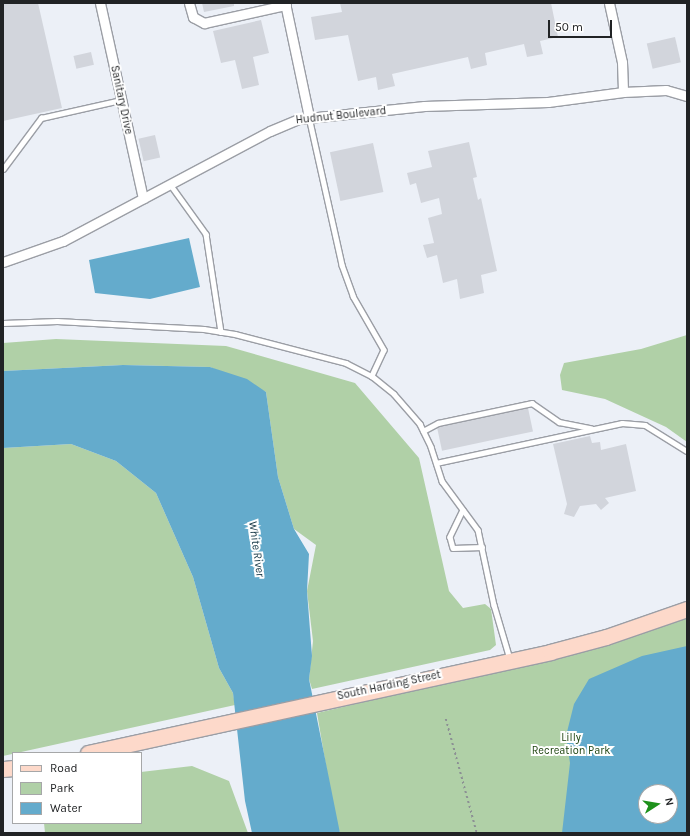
<!DOCTYPE html>
<html>
<head>
<meta charset="utf-8">
<style>
	body { margin:0 }
	#map { position:relative; width:690px; height:836px; overflow:hidden; background:#ecf0f7; font-family:Karla,sans-serif }
	div>[style] { position:absolute }
	.green>* { inset:0; background:#b0d0a7 }
	.water>* { inset:0; background:#64abcc }
	.building>* { inset:0; background:#d2d5dc; transform-origin:0 0 }
	.path>* { height:1.5px; margin-top:-0.75px; transform-origin:0; background:repeating-linear-gradient(90deg,#8c9094 0 2px,transparent 0 5px) }
	.roads { filter:drop-shadow(1px 0 #9b9ea5) drop-shadow(-1px 0 #9b9ea5) drop-shadow(0 1px #9b9ea5) drop-shadow(0 -1px #9b9ea5) }
	.service>* { height:4.5px; margin:-2.25px; padding:0 2.25px; transform-origin:2.25px; border-radius:2.25px; background:#fff }
	.minor>* { height:9px; margin:-4.5px; padding:0 4.5px; transform-origin:4.5px; border-radius:4.5px; background:#fff }
	.primary>* { height:15px; margin:-7.5px; padding:0 7.5px; transform-origin:7.5px; border-radius:7.5px; background:#fdd9ca }
	span { translate:-50% -50%; white-space:nowrap; text-align:center; line-height:1.15; -webkit-text-stroke:4px #fff; paint-order:stroke }
	.street-label { font-size:11px; color:#212325 }
	.park-label { font-size:11px; color:#183f09 }
	.water-label { font-size:12px; color:#173846; font-style:italic }
	.frame { position:absolute; inset:0; border:4px solid #212325; pointer-events:none }
	.legend { position:absolute; left:12px; top:752px; width:130px; height:72px; box-sizing:border-box; background:#fff; border:1px solid #a6a7a8; margin:0; padding:5px 7px; list-style:none; font-size:12px; color:#212325 }
	.legend li { display:flex; align-items:center; gap:8px; height:20px }
	.legend b { width:20px; border:1px solid #a6a7a8 }
	.north { position:absolute; left:638px; top:784px; width:40px; height:40px; box-sizing:border-box; background:#fff; border:1px solid #a6a7a8; border-radius:50%; rotate:78deg; font-size:11px; font-weight:700; line-height:16px; text-align:center; color:#212325 }
	.north::after { content:''; display:block; margin:auto; width:14px; height:18px; background:#1e911b; clip-path:polygon(50% 0,100% 100%,50% 72%,0 100%) }
	.scale { position:absolute; left:548px; top:20px; width:64px; height:18px; box-sizing:border-box; border:2px solid #212325; border-top:0; padding-left:5px; font-size:12px; line-height:14px; white-space:nowrap; color:#212325; -webkit-text-stroke:3px #fff; paint-order:stroke }
</style>
</head>
<body>
<div id="map">
	<div class="green">
		<i style="clip-path:polygon(687px 335px,687px 442px,666px 427px,605px 399px,562px 390px,560px 375px,564px 363px,641px 349px)"></i>
		<i style="clip-path:polygon(56px 339px,226px 346px,355px 383px,419px 458px,449px 591px,463px 608px,485px 604px,491px 609px,496px 645px,490px 650px,312px 689px,309px 679px,313px 641px,307px 591px,316px 545px,294px 529px,278px 477px,266px 392px,210px 367px,123px 365px,3px 371px,3px 343px)"></i>
		<i style="clip-path:polygon(71px 444px,116px 461px,156px 493px,193px 577px,219px 668px,233px 693px,235px 705px,3px 756px,3px 448px)"></i>
		<i style="clip-path:polygon(evenodd,687px 618px,687px 833px,340px 833px,335px 819px,317px 713px,613px 644px,687px 618px,646px 792px,670px 792px,670px 816px,646px 816px,646px 792px)"></i>
		<i style="clip-path:polygon(192px 766px,229px 781px,248px 833px,45px 833px,44px 823px,141px 823px,141px 772px)"></i>
	</div>
	<div class="water">
		<i style="clip-path:polygon(189px 238px,200px 287px,150px 299px,95px 293px,89px 260px)"></i>
		<i style="clip-path:polygon(123px 365px,210px 367px,247px 379px,266px 392px,278px 477px,294px 529px,309px 554px,307px 591px,312px 656px,309px 679px,340px 833px,252px 833px,245px 801px,233px 693px,219px 668px,193px 577px,156px 493px,116px 461px,71px 444px,3px 448px,3px 371px)"></i>
		<i style="clip-path:polygon(evenodd,687px 646px,687px 833px,562px 833px,570px 763px,566px 736px,574px 704px,589px 679px,642px 656px,687px 646px,646px 792px,670px 792px,670px 816px,646px 816px,646px 792px)"></i>
	</div>
	<div class="building">
		<i style="clip-path:polygon(3px 3px,38px 3px,62px 108px,3px 121px)"></i>
		<i style="clip-path:polygon(202px 3px,234px 3px,234px 6px,204px 12px)"></i>
		<i style="clip-path:polygon(340px 3px,551px 3px,558px 37px,540px 41px,543px 54px,527px 57px,524px 44px,485px 53px,487px 65px,471px 69px,468px 57px,392px 74px,395px 86px,378px 90px,376px 77px,358px 81px,348px 35px,315px 40px,311px 17px,342px 12px)"></i>
		<i style="clip-path:polygon(261px 20px,269px 53px,253px 57px,259px 85px,242px 89px,235px 60px,221px 63px,213px 31px)"></i>
		<i style="left:675px;top:37px;width:26px;height:29px;rotate:77deg"></i>
		<i style="left:91px;top:52px;width:13px;height:18px;rotate:77deg"></i>
		<i style="left:155px;top:135px;width:23px;height:17px;rotate:77deg"></i>
		<i style="clip-path:polygon(469px 142px,477px 177px,473px 178px,478px 200px,481px 198px,497px 271px,481px 275px,484px 293px,460px 299px,457px 279px,443px 283px,437px 255px,427px 258px,423px 245px,434px 243px,428px 218px,442px 214px,439px 198px,421px 203px,416px 183px,410px 185px,407px 173px,432px 167px,428px 151px)"></i>
		<i style="left:373px;top:143px;width:50px;height:44px;rotate:78deg"></i>
		<i style="left:528px;top:408px;width:24px;height:93px;rotate:78deg"></i>
		<i style="clip-path:polygon(590px 436px,592px 443px,600px 442px,601px 450px,626px 444px,636px 491px,605px 498px,609px 503px,601px 510px,596px 504px,580px 506px,574px 517px,564px 514px,567px 504px,553px 444px)"></i>
	</div>
	<div class="path">
		<i style="left:446px;top:719px;width:118px;rotate:74.8deg"></i>
	</div>
	<div class="roads">
		<div class="service">
			<i style="left:309px;top:117px;width:152px;rotate:77.4deg"></i>
			<i style="left:342px;top:265px;width:33px;rotate:70deg"></i>
			<i style="left:353px;top:296px;width:62px;rotate:60.1deg"></i>
			<i style="left:384px;top:350px;width:29px;rotate:115deg"></i>
			<i style="left:372px;top:376px;width:28px;rotate:39deg"></i>
			<i style="left:394px;top:394px;width:40px;rotate:49deg"></i>
			<i style="left:420px;top:424px;width:25px;rotate:64deg"></i>
			<i style="left:431px;top:447px;width:36px;rotate:72deg"></i>
			<i style="left:442px;top:481px;width:61px;rotate:53.7deg"></i>
			<i style="left:478px;top:530px;width:77px;rotate:78deg"></i>
			<i style="left:494px;top:605px;width:56px;rotate:73.5deg"></i>
			<i style="left:3px;top:169px;width:64px;rotate:-53.3deg"></i>
			<i style="left:41px;top:118px;width:82px;rotate:-12.7deg"></i>
			<i style="left:170px;top:184px;width:62px;rotate:54.2deg"></i>
			<i style="left:206px;top:234px;width:99px;rotate:81.3deg"></i>
			<i style="left:3px;top:323px;width:54px;rotate:-2.1deg"></i>
			<i style="left:57px;top:321px;width:147px;rotate:3.1deg"></i>
			<i style="left:204px;top:329px;width:31px;rotate:9deg"></i>
			<i style="left:235px;top:334px;width:115px;rotate:14.6deg"></i>
			<i style="left:346px;top:363px;width:29px;rotate:27deg"></i>
			<i style="left:423px;top:431px;width:17px;rotate:-28deg"></i>
			<i style="left:438px;top:423px;width:96px;rotate:-12deg"></i>
			<i style="left:532px;top:403px;width:33px;rotate:35deg"></i>
			<i style="left:559px;top:422px;width:33px;rotate:11deg"></i>
			<i style="left:436px;top:463px;width:190px;rotate:-12.1deg"></i>
			<i style="left:622px;top:423px;width:23px;rotate:5deg"></i>
			<i style="left:645px;top:425px;width:49px;rotate:31.8deg"></i>
			<i style="left:463px;top:510px;width:30px;rotate:116deg"></i>
			<i style="left:450px;top:537px;width:11px;rotate:75deg"></i>
			<i style="left:453px;top:548px;width:29px;rotate:-2deg"></i>
		</div>
		<div class="minor">
			<i style="left:100px;top:3px;width:200px;rotate:77.6deg"></i>
			<i style="left:189px;top:3px;width:15px;rotate:74deg"></i>
			<i style="left:193px;top:17px;width:13px;rotate:29deg"></i>
			<i style="left:204px;top:23px;width:84px;rotate:-12.4deg"></i>
			<i style="left:285px;top:3px;width:116px;rotate:78.1deg"></i>
			<i style="left:609px;top:3px;width:60px;rotate:77.6deg"></i>
			<i style="left:622px;top:62px;width:30px;rotate:88deg"></i>
			<i style="left:3px;top:262px;width:64px;rotate:-19.3deg"></i>
			<i style="left:63px;top:241px;width:234px;rotate:-28deg"></i>
			<i style="left:270px;top:131px;width:30px;rotate:-23deg"></i>
			<i style="left:298px;top:119px;width:127px;rotate:-5.9deg"></i>
			<i style="left:424px;top:106px;width:124px;rotate:-1.8deg"></i>
			<i style="left:548px;top:102px;width:76px;rotate:-7.6deg"></i>
			<i style="left:623px;top:92px;width:43px;rotate:-2.7deg"></i>
			<i style="left:666px;top:90px;width:22px;rotate:16deg"></i>
		</div>
		<div class="primary">
			<i style="left:88px;top:753px;width:473px;rotate:-12.3deg"></i>
			<i style="left:550px;top:652px;width:58px;rotate:-15deg"></i>
			<i style="left:606px;top:637px;width:86px;rotate:-19.1deg"></i>
			<i style="left:3px;top:769px;width:10px;rotate:-6deg"></i>
		</div>
	</div>
	<div class="street-label">
		<span style="left:121px;top:100px;rotate:78deg">Sanitary Drive</span>
		<span style="left:341px;top:116px;rotate:-6deg">Hudnut Boulevard</span>
		<span style="left:389px;top:686px;rotate:-12deg">South Harding Street</span>
	</div>
	<div class="park-label">
		<span style="left:571px;top:745px">Lilly<br>Recreation Park</span>
	</div>
	<div class="water-label">
		<span style="left:256px;top:549px;rotate:82deg">White River</span>
	</div>
	<div class="frame"></div>
	<ul class="legend">
	<li><b style="height:5px;background:#fdd9ca"></b>Road</li>
	<li><b style="height:11px;background:#b0d0a7"></b>Park</li>
	<li><b style="height:11px;background:#64abcc"></b>Water</li>
	</ul>
	<div class="north">N</div>
	<div class="scale">50 m</div>
</div>
</body>
</html>
